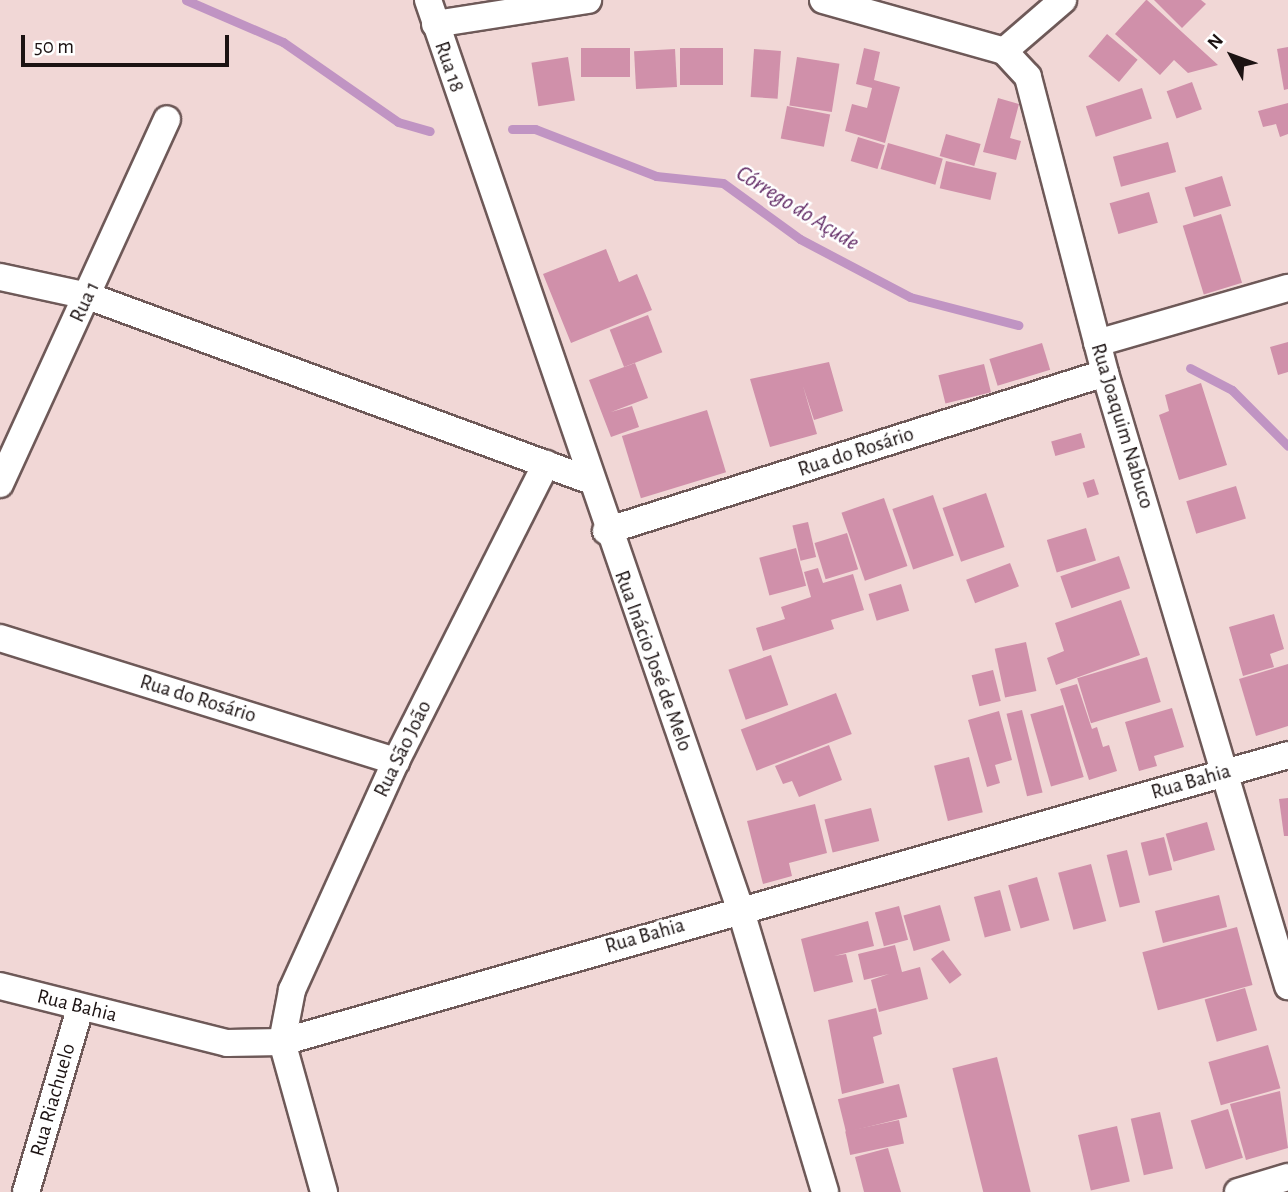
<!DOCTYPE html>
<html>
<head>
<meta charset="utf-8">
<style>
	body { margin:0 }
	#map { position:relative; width:1288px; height:1192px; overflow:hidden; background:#f1d7d6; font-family:"Alegreya Sans",sans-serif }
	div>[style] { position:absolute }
	.stream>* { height:9px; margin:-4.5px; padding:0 4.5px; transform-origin:4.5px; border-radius:4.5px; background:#c094c3 }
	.building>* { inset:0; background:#d090aa; transform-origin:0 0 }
	.roads { filter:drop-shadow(2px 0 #6e5958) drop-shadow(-2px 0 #6e5958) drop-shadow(0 2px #6e5958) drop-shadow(0 -2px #6e5958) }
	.minor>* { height:26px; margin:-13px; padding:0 13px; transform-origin:13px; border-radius:13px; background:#fff }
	span { translate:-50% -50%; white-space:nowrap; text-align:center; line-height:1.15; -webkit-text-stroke:5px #fff; paint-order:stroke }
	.street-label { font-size:21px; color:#1c1313 }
	.water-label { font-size:23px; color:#622b66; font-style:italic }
	.north { position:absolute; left:1197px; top:21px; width:70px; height:70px; -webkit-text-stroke:5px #fff; paint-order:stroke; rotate:311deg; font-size:19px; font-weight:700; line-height:28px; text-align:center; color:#1c1313 }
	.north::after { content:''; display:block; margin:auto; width:24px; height:32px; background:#1c1313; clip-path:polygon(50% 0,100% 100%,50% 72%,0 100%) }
	.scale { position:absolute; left:21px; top:35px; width:208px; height:32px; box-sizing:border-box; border:4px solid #1c1313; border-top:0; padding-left:9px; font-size:21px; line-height:24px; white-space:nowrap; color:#1c1313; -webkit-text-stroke:5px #fff; paint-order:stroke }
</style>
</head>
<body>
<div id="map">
	<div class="stream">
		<i style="left:186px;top:0;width:106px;rotate:23.4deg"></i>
		<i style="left:283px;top:42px;width:140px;rotate:34.8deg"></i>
		<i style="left:398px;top:122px;width:33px;rotate:16deg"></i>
		<i style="left:512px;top:129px;width:23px"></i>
		<i style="left:535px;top:129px;width:130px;rotate:21.2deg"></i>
		<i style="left:656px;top:176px;width:67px;rotate:6deg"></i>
		<i style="left:723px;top:183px;width:95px;rotate:36deg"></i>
		<i style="left:800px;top:239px;width:124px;rotate:27.8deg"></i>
		<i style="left:910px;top:297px;width:112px;rotate:14.5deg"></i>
		<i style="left:1190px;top:368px;width:47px;rotate:27.6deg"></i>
		<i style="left:1232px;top:390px;width:79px;rotate:45deg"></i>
	</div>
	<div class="building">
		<i style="clip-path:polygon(1146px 0,1147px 0,1218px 65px,1188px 73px,1174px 60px,1160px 75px,1115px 34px)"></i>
		<i style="clip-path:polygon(1154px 0,1201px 0,1206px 4px,1182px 28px)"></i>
		<i style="left:1107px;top:34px;width:40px;height:29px;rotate:40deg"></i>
		<i style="clip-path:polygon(1288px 47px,1288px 89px,1284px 90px,1277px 49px)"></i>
		<i style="left:630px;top:48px;width:29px;height:49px;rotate:90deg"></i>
		<i style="left:680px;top:48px;width:43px;height:37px"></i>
		<i style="clip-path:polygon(864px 48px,880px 52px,874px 80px,900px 87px,885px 143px,845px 131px,852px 104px,867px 108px,872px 88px,856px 84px)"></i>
		<i style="left:675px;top:49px;width:38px;height:41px;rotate:87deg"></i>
		<i style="left:754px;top:49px;width:27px;height:48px;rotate:4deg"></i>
		<i style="left:568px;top:57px;width:44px;height:37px;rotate:81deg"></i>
		<i style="left:797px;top:57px;width:43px;height:49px;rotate:9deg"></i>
		<i style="left:1192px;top:82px;width:29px;height:27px;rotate:70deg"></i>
		<i style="left:1142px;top:88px;width:32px;height:59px;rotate:72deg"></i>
		<i style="clip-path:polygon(998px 98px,1019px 104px,1010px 138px,1021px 141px,1016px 160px,983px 152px)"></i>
		<i style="clip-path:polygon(1288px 103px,1288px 134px,1280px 137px,1276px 124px,1263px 127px,1258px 111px)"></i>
		<i style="left:787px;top:106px;width:44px;height:33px;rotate:11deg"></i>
		<i style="left:946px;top:134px;width:36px;height:23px;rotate:16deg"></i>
		<i style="left:858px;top:137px;width:28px;height:25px;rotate:17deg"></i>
		<i style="left:1168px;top:142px;width:31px;height:57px;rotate:75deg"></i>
		<i style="left:888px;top:143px;width:57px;height:27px;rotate:16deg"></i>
		<i style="left:946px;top:161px;width:52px;height:28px;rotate:13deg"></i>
		<i style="left:1222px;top:176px;width:31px;height:39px;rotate:73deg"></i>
		<i style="left:1149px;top:192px;width:32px;height:41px;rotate:74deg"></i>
		<i style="left:1221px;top:214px;width:72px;height:40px;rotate:73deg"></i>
		<i style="clip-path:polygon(606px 249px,619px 282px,637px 274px,652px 310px,571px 343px,543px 274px)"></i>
		<i style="left:648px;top:315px;width:40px;height:41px;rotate:69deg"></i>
		<i style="clip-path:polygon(1288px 342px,1288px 372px,1278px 375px,1270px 347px)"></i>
		<i style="left:1042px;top:343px;width:28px;height:55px;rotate:73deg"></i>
		<i style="clip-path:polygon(829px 362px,843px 411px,814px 420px,803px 386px,817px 434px,770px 447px,750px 379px)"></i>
		<i style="clip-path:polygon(635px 363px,648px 398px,611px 412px,632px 406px,639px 427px,611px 437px,589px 380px)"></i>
		<i style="left:984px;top:364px;width:29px;height:47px;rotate:76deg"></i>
		<i style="clip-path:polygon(1201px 383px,1227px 465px,1179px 480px,1159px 415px,1169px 411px,1165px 395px)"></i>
		<i style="left:707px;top:410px;width:65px;height:89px;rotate:73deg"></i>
		<i style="left:1081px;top:433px;width:15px;height:31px;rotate:74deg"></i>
		<i style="left:1094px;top:479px;width:16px;height:12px;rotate:72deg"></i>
		<i style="left:1236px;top:486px;width:34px;height:52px;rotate:73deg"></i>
		<i style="left:986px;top:493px;width:57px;height:46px;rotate:71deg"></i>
		<i style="left:933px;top:495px;width:64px;height:43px;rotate:71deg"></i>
		<i style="left:884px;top:498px;width:72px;height:45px;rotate:71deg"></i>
		<i style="left:808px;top:522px;width:36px;height:16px;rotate:77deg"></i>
		<i style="left:1086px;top:528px;width:34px;height:41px;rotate:73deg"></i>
		<i style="left:847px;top:533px;width:38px;height:34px;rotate:73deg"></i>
		<i style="left:796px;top:548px;width:39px;height:38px;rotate:75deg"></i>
		<i style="left:1119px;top:556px;width:34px;height:62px;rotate:71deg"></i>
		<i style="left:1010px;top:563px;width:25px;height:47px;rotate:69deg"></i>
		<i style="clip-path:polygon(818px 568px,823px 583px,853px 574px,864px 610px,831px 620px,834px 629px,763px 651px,756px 628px,785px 619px,781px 607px,811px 597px,804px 572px)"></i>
		<i style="left:901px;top:584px;width:28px;height:34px;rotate:73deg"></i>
		<i style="clip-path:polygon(1121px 600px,1140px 655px,1056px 685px,1047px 658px,1064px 651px,1055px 623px)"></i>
		<i style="clip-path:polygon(1274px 614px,1284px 649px,1270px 654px,1274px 667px,1243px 676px,1229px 627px)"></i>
		<i style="left:1026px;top:642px;width:50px;height:32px;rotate:78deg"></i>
		<i style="left:771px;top:655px;width:53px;height:45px;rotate:71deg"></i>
		<i style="left:1147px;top:657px;width:47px;height:73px;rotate:73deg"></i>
		<i style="clip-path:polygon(1288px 664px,1288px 726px,1256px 736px,1239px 679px)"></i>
		<i style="left:993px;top:670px;width:32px;height:22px;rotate:76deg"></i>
		<i style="clip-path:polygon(1077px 684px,1092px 729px,1097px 727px,1103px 747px,1109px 745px,1117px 771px,1089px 780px,1060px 689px)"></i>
		<i style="left:836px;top:693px;width:44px;height:102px;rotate:69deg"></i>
		<i style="left:1063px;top:705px;width:75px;height:34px;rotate:74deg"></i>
		<i style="clip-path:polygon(1172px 708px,1184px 747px,1154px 756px,1157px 766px,1139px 771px,1125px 722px)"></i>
		<i style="left:1022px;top:710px;width:85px;height:16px;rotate:76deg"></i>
		<i style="clip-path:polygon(999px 711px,1012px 760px,995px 765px,1000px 783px,987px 787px,968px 720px)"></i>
		<i style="clip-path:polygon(829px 745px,842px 780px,799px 797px,792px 781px,783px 784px,775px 766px)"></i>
		<i style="left:969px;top:757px;width:57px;height:36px;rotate:76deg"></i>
		<i style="clip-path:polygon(1288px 798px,1288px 836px,1284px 836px,1279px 799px)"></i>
		<i style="clip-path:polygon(815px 804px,827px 853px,789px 863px,792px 876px,763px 884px,747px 821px)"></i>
		<i style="left:871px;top:808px;width:34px;height:48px;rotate:76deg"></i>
		<i style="left:1207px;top:822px;width:29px;height:43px;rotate:74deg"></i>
		<i style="left:1164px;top:837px;width:34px;height:24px;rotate:76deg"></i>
		<i style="left:1127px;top:850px;width:54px;height:21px;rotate:76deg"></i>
		<i style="left:1091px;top:864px;width:59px;height:34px;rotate:75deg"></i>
		<i style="left:1037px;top:877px;width:45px;height:30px;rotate:74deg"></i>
		<i style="left:1000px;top:890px;width:42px;height:27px;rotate:75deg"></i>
		<i style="left:1219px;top:895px;width:33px;height:66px;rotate:76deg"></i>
		<i style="left:940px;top:905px;width:37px;height:38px;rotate:74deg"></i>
		<i style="left:899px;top:906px;width:35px;height:25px;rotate:75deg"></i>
		<i style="clip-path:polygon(868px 921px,874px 946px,834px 956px,846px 954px,853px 982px,814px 992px,801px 939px)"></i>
		<i style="left:1237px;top:927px;width:60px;height:98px;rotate:75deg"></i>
		<i style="clip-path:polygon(895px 945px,902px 972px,920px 967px,928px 999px,879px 1012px,871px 980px,889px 974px,864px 980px,858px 954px)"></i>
		<i style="left:943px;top:950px;width:31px;height:15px;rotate:53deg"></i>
		<i style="left:1245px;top:988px;width:44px;height:42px;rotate:74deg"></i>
		<i style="clip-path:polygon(876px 1008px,882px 1034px,873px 1037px,884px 1083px,842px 1094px,828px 1020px)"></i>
		<i style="left:1268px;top:1045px;width:45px;height:62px;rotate:74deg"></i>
		<i style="left:997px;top:1057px;width:139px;height:46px;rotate:76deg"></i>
		<i style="left:899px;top:1084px;width:34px;height:63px;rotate:76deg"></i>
		<i style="clip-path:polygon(1280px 1091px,1288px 1148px,1246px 1160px,1230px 1104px)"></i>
		<i style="left:1228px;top:1109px;width:51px;height:39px;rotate:73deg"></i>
		<i style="left:1160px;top:1112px;width:58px;height:30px;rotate:77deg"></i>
		<i style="left:899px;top:1120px;width:24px;height:55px;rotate:78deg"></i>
		<i style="left:1117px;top:1126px;width:57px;height:40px;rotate:77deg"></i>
		<i style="clip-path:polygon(888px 1148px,901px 1192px,864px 1192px,855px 1157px)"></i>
	</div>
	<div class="roads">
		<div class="minor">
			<i style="left:428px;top:0;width:960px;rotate:71.04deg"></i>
			<i style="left:740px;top:908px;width:296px;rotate:73.3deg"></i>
			<i style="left:823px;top:0;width:188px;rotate:15.7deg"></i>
			<i style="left:1004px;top:51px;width:35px;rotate:47deg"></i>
			<i style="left:1028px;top:77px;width:306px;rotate:75.4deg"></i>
			<i style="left:1105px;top:373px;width:640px;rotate:73.38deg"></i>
			<i style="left:435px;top:24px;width:155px;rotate:-8.9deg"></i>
			<i style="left:1004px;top:51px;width:78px;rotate:-40.8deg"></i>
			<i style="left:0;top:277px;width:90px;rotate:12.2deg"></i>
			<i style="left:88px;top:296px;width:534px;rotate:20.17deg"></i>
			<i style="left:1097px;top:343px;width:199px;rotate:-16.1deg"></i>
			<i style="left:0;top:484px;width:401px;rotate:-65.4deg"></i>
			<i style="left:606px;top:531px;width:523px;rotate:-17.57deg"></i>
			<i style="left:0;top:638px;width:415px;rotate:17.3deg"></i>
			<i style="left:0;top:986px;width:234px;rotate:14.1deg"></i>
			<i style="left:227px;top:1043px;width:55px;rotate:-1deg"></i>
			<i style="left:282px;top:1042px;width:1046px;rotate:-15.92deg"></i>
			<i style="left:26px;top:1192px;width:192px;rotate:-73.6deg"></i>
			<i style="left:324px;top:1192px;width:156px;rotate:-105.6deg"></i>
			<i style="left:282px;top:1042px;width:53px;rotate:-79.1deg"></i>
			<i style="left:292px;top:990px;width:252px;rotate:-65.6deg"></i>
			<i style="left:396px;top:761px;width:333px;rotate:-63.2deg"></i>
			<i style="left:1238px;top:1192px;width:52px;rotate:-16.7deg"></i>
		</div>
	</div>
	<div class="street-label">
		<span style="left:449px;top:67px;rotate:71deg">Rua 18</span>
		<span style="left:85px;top:302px;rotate:-65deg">Rua 1</span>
		<span style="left:1122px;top:426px;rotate:73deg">Rua Joaquim Nabuco</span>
		<span style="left:856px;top:452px;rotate:-18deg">Rua do Rosário</span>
		<span style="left:653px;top:661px;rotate:70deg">Rua Inácio José de Melo</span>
		<span style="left:198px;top:699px;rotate:17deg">Rua do Rosário</span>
		<span style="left:403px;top:749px;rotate:-64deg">Rua São João</span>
		<span style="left:1191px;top:782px;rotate:-16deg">Rua Bahia</span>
		<span style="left:645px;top:936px;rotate:-16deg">Rua Bahia</span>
		<span style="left:77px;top:1006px;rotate:14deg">Rua Bahia</span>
		<span style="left:53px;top:1100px;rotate:-74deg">Rua Riachuelo</span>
	</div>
	<div class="water-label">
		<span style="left:797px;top:209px;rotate:32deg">Córrego do Açude</span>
	</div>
	<div class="north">N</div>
	<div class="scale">50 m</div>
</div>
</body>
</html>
